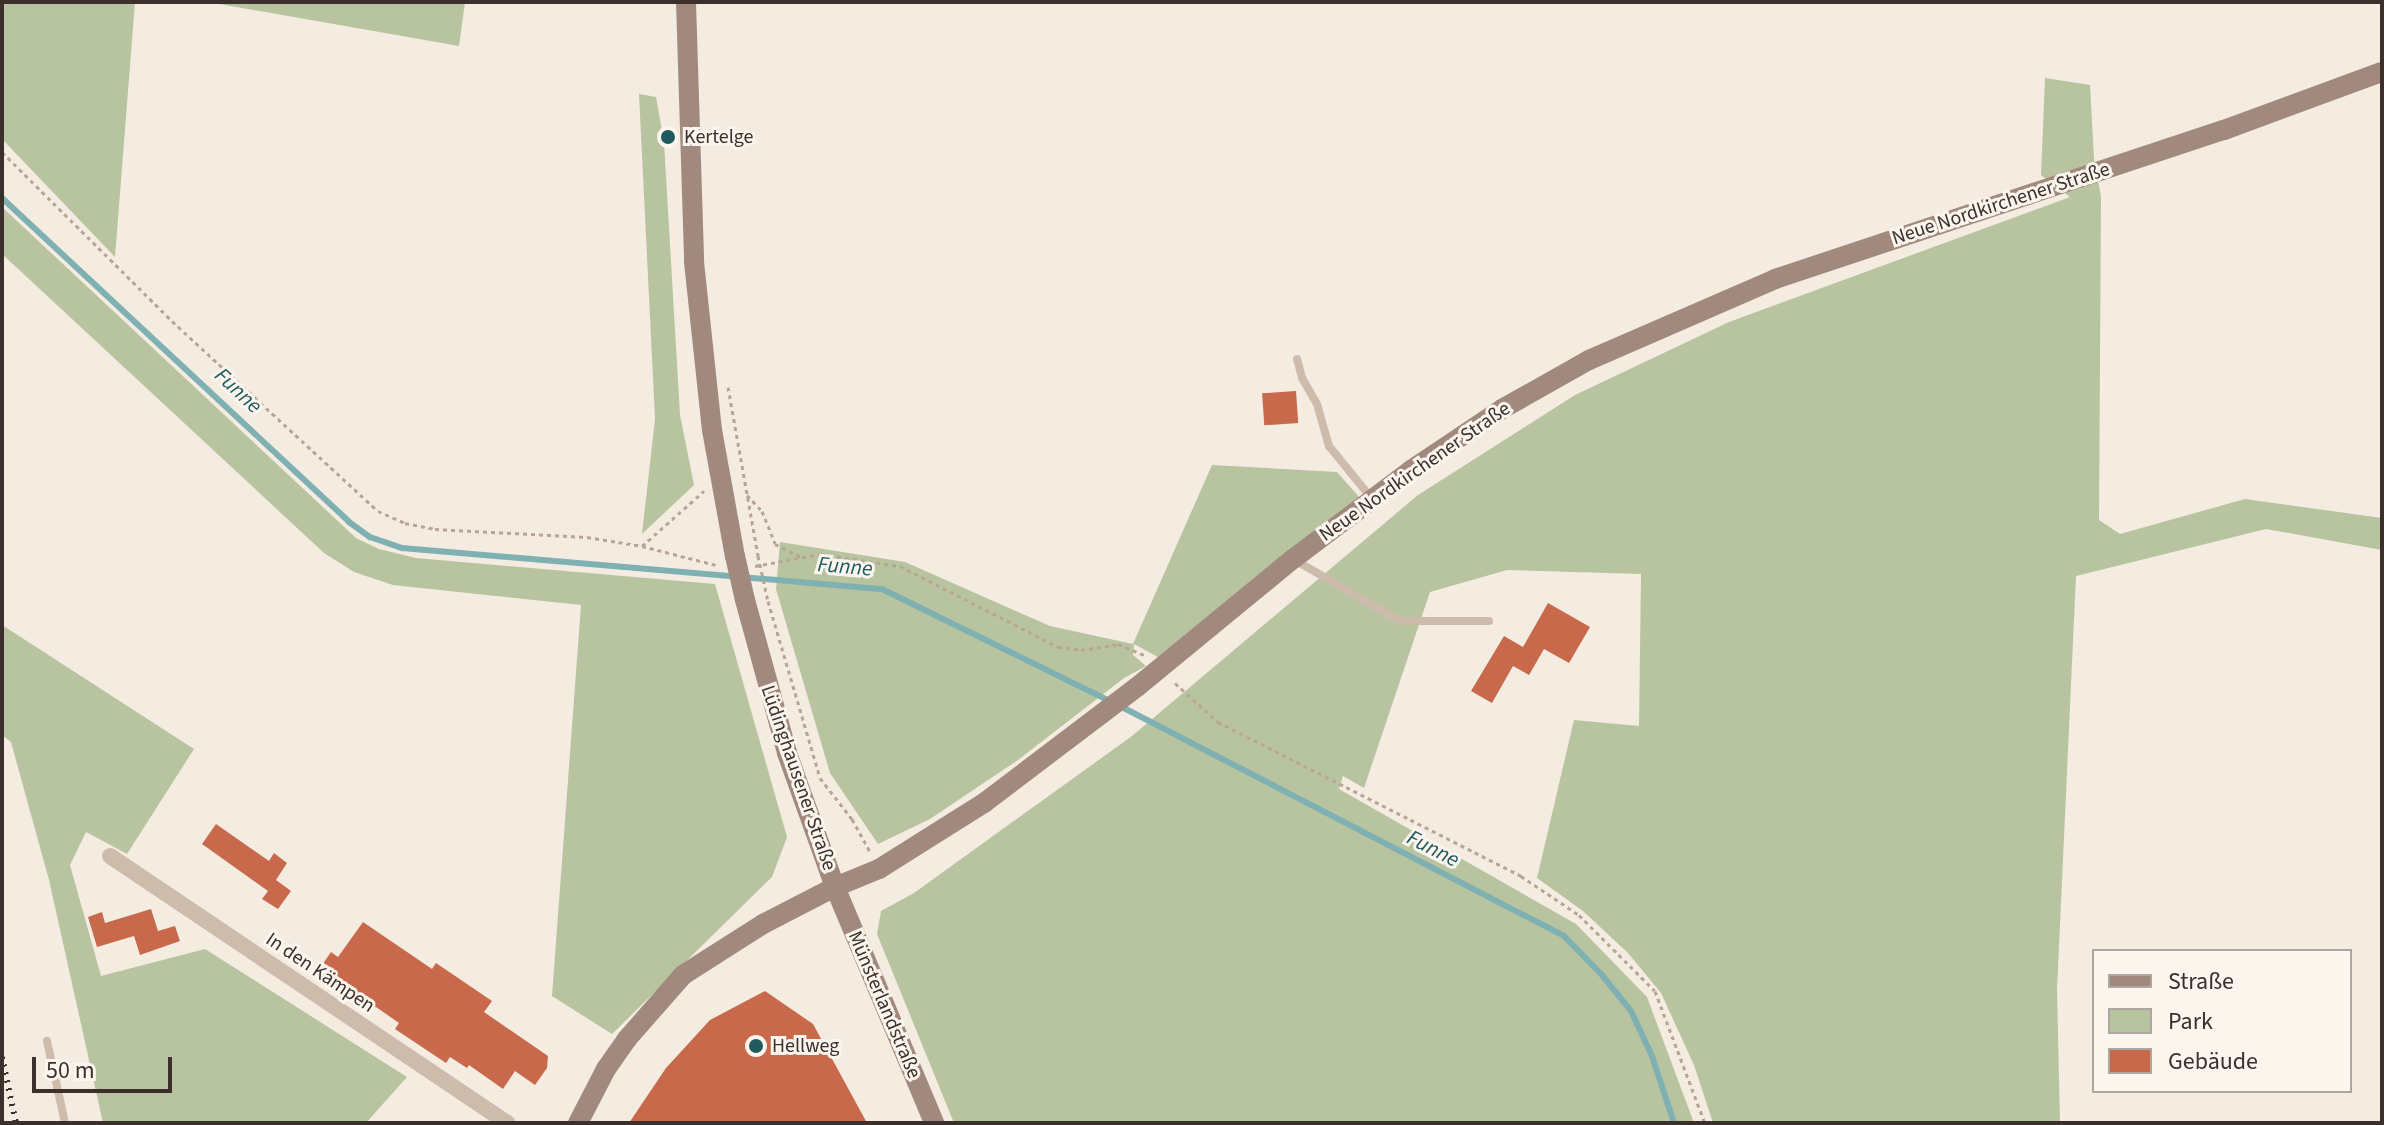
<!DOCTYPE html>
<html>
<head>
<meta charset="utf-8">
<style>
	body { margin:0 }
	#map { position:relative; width:2384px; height:1125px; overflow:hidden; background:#f4ebe1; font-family:"Source Sans 3",sans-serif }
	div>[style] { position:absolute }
	.green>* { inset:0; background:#b8c4a0 }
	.stream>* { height:6px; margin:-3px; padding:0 3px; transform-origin:3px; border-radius:3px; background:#7fb0b2 }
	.building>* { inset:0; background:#c8694b; transform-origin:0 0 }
	.path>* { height:3px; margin-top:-1.5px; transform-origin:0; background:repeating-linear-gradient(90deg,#b9a596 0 4px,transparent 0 8px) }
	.lane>* { height:8px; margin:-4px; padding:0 4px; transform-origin:4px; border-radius:4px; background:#cdbbac }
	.street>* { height:16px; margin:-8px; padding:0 8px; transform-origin:8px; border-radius:8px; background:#cdbbac }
	.secondary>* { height:20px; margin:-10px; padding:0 10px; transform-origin:10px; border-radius:10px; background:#a18a7d }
	.rail>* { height:6px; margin-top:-3px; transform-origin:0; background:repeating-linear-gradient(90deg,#3b302b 0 2px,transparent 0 8px) }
	.path-bridge>* { height:3px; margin-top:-1.5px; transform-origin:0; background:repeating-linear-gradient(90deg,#b9a596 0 4px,transparent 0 8px) }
	.secondary-bridge>* { height:20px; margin:-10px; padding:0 10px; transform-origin:10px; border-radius:10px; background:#a18a7d }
	.dots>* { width:22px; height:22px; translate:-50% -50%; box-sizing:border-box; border:4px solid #fbf5ee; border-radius:50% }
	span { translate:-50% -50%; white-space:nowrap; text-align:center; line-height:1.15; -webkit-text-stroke:6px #fbf5ee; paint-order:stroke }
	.poi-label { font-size:20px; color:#3b302b }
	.left { translate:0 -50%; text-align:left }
	.street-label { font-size:20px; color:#3b302b }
	.water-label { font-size:22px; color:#1f5a5e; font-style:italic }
	.frame { position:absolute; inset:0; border:4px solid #3b302b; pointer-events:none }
	.legend { position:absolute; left:2092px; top:949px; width:260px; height:144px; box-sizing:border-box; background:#fbf5ee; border:2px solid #aea6a0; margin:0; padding:10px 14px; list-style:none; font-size:24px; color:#3b302b }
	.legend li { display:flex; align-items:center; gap:16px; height:40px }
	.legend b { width:40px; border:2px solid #aea6a0 }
	.scale { position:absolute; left:32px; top:1057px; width:140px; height:36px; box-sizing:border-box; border:4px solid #3b302b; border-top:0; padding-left:10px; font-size:24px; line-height:28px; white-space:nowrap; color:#3b302b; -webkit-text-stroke:6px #fbf5ee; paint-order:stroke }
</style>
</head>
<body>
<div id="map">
	<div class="green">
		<i style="clip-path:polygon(2px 2px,135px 2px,115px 257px,2px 139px)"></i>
		<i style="clip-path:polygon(208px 2px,465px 2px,459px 46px)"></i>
		<i style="clip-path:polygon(2045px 78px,2090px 85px,2094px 158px,2101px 197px,2099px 520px,2120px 534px,2245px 499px,2382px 518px,2382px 550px,2266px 529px,2076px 576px,2057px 990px,2060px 1123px,1713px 1123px,1694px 1065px,1661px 993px,1628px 953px,1583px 911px,1537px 878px,1574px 720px,1639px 726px,1641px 574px,1507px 570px,1430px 592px,1364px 788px,1343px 776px,1339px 789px,1576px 924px,1647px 997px,1694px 1123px,954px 1123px,877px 934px,881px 911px,914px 893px,1132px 736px,1418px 495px,1575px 395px,1729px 322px,2070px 197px,2041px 175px)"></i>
		<i style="clip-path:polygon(639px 94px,656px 97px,664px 142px,680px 415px,694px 485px,642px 534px,655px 419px)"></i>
		<i style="clip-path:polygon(2px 207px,356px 538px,379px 549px,416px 558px,715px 584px,787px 837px,772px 877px,612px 1034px,552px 996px,581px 605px,393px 585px,354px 572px,324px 553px,2px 254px)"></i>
		<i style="clip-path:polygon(1212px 465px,1337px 472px,1359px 497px,1158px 657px,1134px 644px,1133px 655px,1146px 666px,1124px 678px,1018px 760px,930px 819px,878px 844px,830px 773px,776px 589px,780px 542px,905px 562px,1050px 626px,1133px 644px)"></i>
		<i style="clip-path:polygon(2px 625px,194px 749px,127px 854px,86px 832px,70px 865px,101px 976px,205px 949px,407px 1077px,366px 1123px,103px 1123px,49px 880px,11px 742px,2px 735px)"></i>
	</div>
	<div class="stream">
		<i style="left:2px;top:198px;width:475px;rotate:43deg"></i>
		<i style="left:349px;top:522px;width:26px;rotate:36deg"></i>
		<i style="left:370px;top:537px;width:34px;rotate:19deg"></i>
		<i style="left:402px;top:548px;width:482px;rotate:4.9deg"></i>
		<i style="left:882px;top:589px;width:254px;rotate:26.2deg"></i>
		<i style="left:1120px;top:706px;width:500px;rotate:27.38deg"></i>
		<i style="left:1564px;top:936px;width:54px;rotate:45.7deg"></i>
		<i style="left:1602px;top:975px;width:46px;rotate:51.1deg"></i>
		<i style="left:1631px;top:1011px;width:50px;rotate:65deg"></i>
		<i style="left:1652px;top:1056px;width:71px;rotate:71.8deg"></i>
	</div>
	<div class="building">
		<i style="left:1296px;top:391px;width:32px;height:34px;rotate:86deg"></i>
		<i style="clip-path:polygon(1548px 603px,1590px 627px,1569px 663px,1544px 649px,1529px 675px,1513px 666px,1492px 703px,1471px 691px,1504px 636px,1523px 647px)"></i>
		<i style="clip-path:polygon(216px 824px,269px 861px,274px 853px,287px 863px,276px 880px,291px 891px,278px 909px,262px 899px,268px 891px,202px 844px)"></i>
		<i style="clip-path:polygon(151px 909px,158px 931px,175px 926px,180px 941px,140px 955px,134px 936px,97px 947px,88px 917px,102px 912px,105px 923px)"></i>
		<i style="clip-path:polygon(363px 922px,432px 969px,436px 963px,492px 1001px,484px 1012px,548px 1056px,547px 1068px,535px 1085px,515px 1071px,503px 1089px,469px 1065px,467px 1068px,450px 1057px,446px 1063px,395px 1029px,399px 1023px,320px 968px,331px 952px,338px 957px)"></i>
		<i style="clip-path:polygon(765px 991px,813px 1024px,867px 1123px,629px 1123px,666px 1068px,710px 1020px)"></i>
	</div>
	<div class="path">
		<i style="left:2px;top:152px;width:240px;rotate:44.8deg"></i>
		<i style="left:172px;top:321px;width:280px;rotate:42.7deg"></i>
		<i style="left:378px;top:511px;width:30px;rotate:24deg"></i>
		<i style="left:405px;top:523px;width:31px;rotate:11deg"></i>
		<i style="left:435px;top:529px;width:152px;rotate:3deg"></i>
		<i style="left:587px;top:537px;width:56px;rotate:9.3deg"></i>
		<i style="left:642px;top:546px;width:76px;rotate:14.4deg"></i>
		<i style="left:728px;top:387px;width:172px;rotate:79.9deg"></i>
		<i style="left:747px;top:495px;width:22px;rotate:47deg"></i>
		<i style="left:762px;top:511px;width:35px;rotate:68deg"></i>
		<i style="left:775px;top:544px;width:29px;rotate:27deg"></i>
		<i style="left:642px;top:546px;width:83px;rotate:-41.6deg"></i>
		<i style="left:755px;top:566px;width:67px;rotate:-10.3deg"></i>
		<i style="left:821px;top:554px;width:80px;rotate:8.6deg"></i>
		<i style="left:900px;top:566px;width:178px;rotate:27.1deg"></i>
		<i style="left:1058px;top:647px;width:23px;rotate:7deg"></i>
		<i style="left:1081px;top:650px;width:37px;rotate:-9deg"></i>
		<i style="left:1118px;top:644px;width:30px;rotate:23deg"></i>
		<i style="left:768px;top:601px;width:184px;rotate:73.6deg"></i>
		<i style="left:820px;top:778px;width:52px;rotate:52deg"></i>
		<i style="left:852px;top:819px;width:38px;rotate:61deg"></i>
		<i style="left:1175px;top:683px;width:58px;rotate:42.2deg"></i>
		<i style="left:1218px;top:722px;width:340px;rotate:26.9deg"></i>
		<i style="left:1521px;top:876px;width:70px;rotate:33.9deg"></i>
		<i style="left:1579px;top:915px;width:107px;rotate:45deg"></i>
		<i style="left:1655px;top:991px;width:141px;rotate:69.3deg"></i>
	</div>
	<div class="lane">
		<i style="left:1297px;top:359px;width:20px;rotate:75deg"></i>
		<i style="left:1302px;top:378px;width:30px;rotate:60deg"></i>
		<i style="left:1317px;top:404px;width:44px;rotate:74.1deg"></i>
		<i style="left:1329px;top:446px;width:68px;rotate:50.9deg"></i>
		<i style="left:1293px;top:559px;width:124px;rotate:30.1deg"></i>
		<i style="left:1400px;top:621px;width:89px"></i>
		<i style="left:47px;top:1041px;width:84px;rotate:77.6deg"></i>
	</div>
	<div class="street">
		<i style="left:110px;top:856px;width:479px;rotate:33.9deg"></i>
	</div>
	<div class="secondary">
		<i style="left:686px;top:2px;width:260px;rotate:88.2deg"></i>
		<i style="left:694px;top:262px;width:169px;rotate:83.9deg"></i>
		<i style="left:712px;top:430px;width:128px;rotate:79.7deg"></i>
		<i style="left:745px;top:600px;width:159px;rotate:74.6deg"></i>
		<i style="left:787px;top:753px;width:142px;rotate:70.3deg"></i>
		<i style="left:835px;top:887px;width:256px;rotate:67.2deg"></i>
		<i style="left:578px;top:1123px;width:61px;rotate:-62.6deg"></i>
		<i style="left:606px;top:1069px;width:37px;rotate:-55deg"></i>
		<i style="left:627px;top:1039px;width:85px;rotate:-48.8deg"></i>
		<i style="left:683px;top:975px;width:95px;rotate:-32.5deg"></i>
		<i style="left:763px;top:924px;width:81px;rotate:-27.2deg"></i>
		<i style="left:835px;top:887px;width:48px;rotate:-22.2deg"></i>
		<i style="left:879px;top:869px;width:124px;rotate:-32.2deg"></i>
		<i style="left:984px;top:803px;width:192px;rotate:-37.2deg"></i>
		<i style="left:1137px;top:687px;width:202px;rotate:-39.4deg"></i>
		<i style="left:1293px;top:559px;width:148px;rotate:-37deg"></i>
		<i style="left:1411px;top:470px;width:110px;rotate:-33.8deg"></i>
		<i style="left:1502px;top:409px;width:100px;rotate:-29.4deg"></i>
		<i style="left:1589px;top:360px;width:203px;rotate:-23.5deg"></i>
		<i style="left:1775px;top:279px;width:473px;rotate:-18.4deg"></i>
		<i style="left:2224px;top:130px;width:168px;rotate:-20.2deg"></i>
	</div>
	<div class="rail">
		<i style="left:2px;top:1057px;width:67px;rotate:78deg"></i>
	</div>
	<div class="path-bridge">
		<i style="left:758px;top:556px;width:46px;rotate:77.5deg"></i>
	</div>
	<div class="secondary-bridge">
		<i style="left:735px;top:556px;width:45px;rotate:77.2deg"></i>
	</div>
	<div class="dots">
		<i style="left:668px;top:137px;background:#1f5a5e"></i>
		<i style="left:756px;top:1046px;background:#1f5a5e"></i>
	</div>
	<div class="poi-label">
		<span class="left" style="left:684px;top:137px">Kertelge</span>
		<span class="left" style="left:772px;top:1046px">Hellweg</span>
	</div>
	<div class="street-label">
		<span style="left:2001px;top:204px;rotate:-18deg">Neue Nordkirchener Straße</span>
		<span style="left:1415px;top:472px;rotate:-35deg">Neue Nordkirchener Straße</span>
		<span style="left:798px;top:778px;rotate:71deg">Lüdinghausener Straße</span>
		<span style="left:320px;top:973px;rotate:34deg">In den Kämpen</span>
		<span style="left:884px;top:1005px;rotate:67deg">Münsterlandstraße</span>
	</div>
	<div class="water-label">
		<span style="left:238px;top:391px;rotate:43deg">Funne</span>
		<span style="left:845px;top:567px;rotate:5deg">Funne</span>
		<span style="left:1433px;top:849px;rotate:27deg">Funne</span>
	</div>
	<div class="frame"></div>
	<ul class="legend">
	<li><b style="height:10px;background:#a18a7d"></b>Straße</li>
	<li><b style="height:22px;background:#b8c4a0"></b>Park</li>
	<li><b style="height:22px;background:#c8694b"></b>Gebäude</li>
	</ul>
	<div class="scale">50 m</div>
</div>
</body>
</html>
